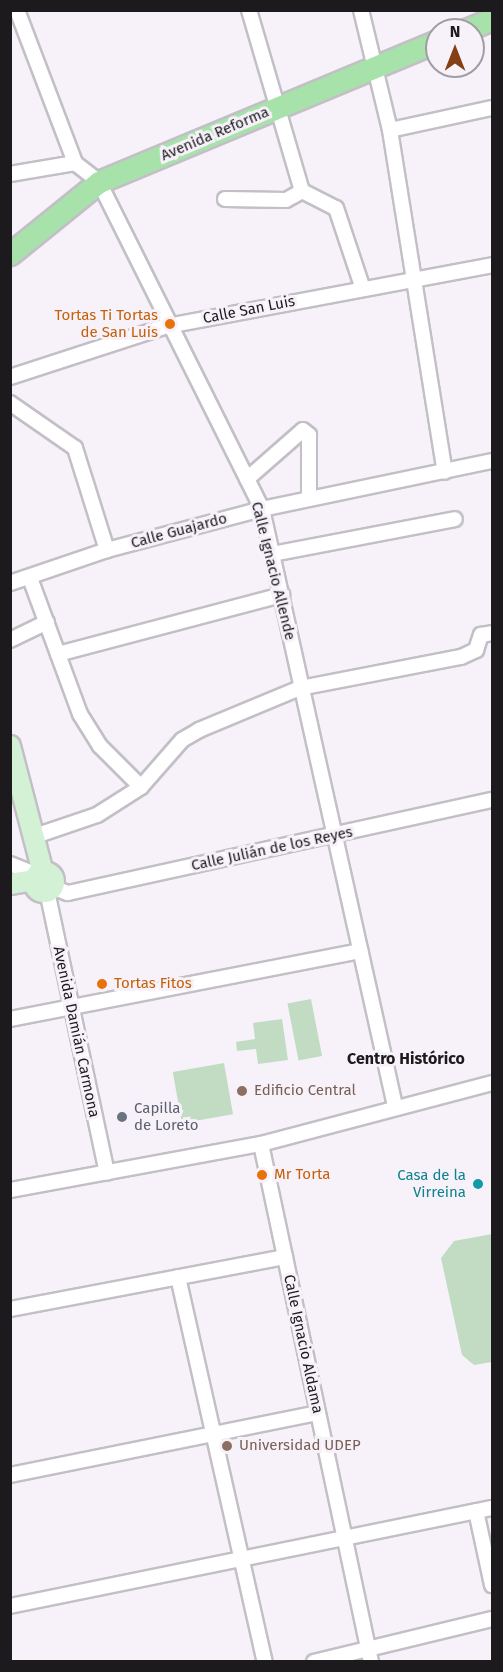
<!DOCTYPE html>
<html>
<head>
<meta charset="utf-8">
<style>
	body { margin:0 }
	#map { position:relative; width:503px; height:1672px; overflow:hidden; background:#f7f2fa; font-family:"Fira Sans",sans-serif }
	div>[style] { position:absolute }
	.green>* { inset:0; background:#c2dcc4; transform-origin:0 0 }
	.roads { filter:drop-shadow(2px 0 #c3bfc6) drop-shadow(-2px 0 #c3bfc6) drop-shadow(0 2px #c3bfc6) drop-shadow(0 -2px #c3bfc6) }
	.street>* { height:14px; margin:-7px; padding:0 7px; transform-origin:7px; border-radius:7px; background:#fff }
	.secondary>* { height:20px; margin:-10px; padding:0 10px; transform-origin:10px; border-radius:10px; background:#d3f1d5 }
	.secondary>.ring { margin:-10px; padding:0; box-sizing:content-box; background:none; border:20px solid #d3f1d5; border-radius:50% }
	.primary>* { height:21px; margin:-10.5px; padding:0 10.5px; transform-origin:10.5px; border-radius:10.5px; background:#a6e2aa }
	.dots>* { width:16px; height:16px; translate:-50% -50%; box-sizing:border-box; border:3px solid #f7f2fa; border-radius:50% }
	span { translate:-50% -50%; white-space:nowrap; text-align:center; line-height:1.15; -webkit-text-stroke:6px #f7f2fa; paint-order:stroke }
	.street-label { font-size:15px; color:#1c1a1d }
	.food-label { font-size:15px; color:#c56008 }
	.right { translate:-100% -50%; text-align:right }
	.left { translate:0 -50%; text-align:left }
	.education-label { font-size:15px; color:#785e54 }
	.worship-label { font-size:15px; color:#5b616d }
	.culture-label { font-size:15px; color:#0d838f }
	.neighbourhood-label { font-size:16px; color:#1c1a1d; font-weight:700 }
	.frame { position:absolute; inset:0; border:12px solid #1c1a1d; pointer-events:none }
	.north { position:absolute; left:425px; top:18px; width:60px; height:60px; box-sizing:border-box; background:#f7f2fa; border:2px solid #9f9ca2; border-radius:50%; rotate:0deg; font-size:16px; font-weight:700; line-height:24px; text-align:center; color:#1c1a1d }
	.north::after { content:''; display:block; margin:auto; width:21px; height:27px; background:#844014; clip-path:polygon(50% 0,100% 100%,50% 72%,0 100%) }
</style>
</head>
<body>
<div id="map">
	<div class="green">
		<i style="left:311px;top:999px;width:58px;height:24px;rotate:79deg"></i>
		<i style="clip-path:polygon(282px 1019px,288px 1060px,258px 1064px,256px 1049px,237px 1051px,236px 1042px,255px 1039px,253px 1023px)"></i>
		<i style="left:224px;top:1063px;width:52px;height:52px;rotate:80deg"></i>
		<i style="clip-path:polygon(492px 1234px,492px 1362px,474px 1365px,462px 1355px,441px 1258px,454px 1241px)"></i>
	</div>
	<div class="roads">
		<div class="street">
			<i style="left:17px;top:10px;width:164px;rotate:69.2deg"></i>
			<i style="left:75px;top:163px;width:31px;rotate:38deg"></i>
			<i style="left:99px;top:182px;width:365px;rotate:63.5deg"></i>
			<i style="left:262px;top:509px;width:612px;rotate:77.44deg"></i>
			<i style="left:249px;top:10px;width:189px;rotate:73.7deg"></i>
			<i style="left:302px;top:191px;width:38px;rotate:27deg"></i>
			<i style="left:336px;top:208px;width:85px;rotate:71.6deg"></i>
			<i style="left:361px;top:10px;width:123px;rotate:76.4deg"></i>
			<i style="left:390px;top:130px;width:346px;rotate:80.9deg"></i>
			<i style="left:390px;top:130px;width:104px;rotate:-12.2deg"></i>
			<i style="left:10px;top:174px;width:66px;rotate:-9.6deg"></i>
			<i style="left:225px;top:199px;width:61px;rotate:0.9deg"></i>
			<i style="left:286px;top:200px;width:18px;rotate:-29deg"></i>
			<i style="left:10px;top:377px;width:165px;rotate:-18deg"></i>
			<i style="left:167px;top:326px;width:331px;rotate:-10.6deg"></i>
			<i style="left:10px;top:403px;width:79px;rotate:34.7deg"></i>
			<i style="left:75px;top:448px;width:107px;rotate:72.6deg"></i>
			<i style="left:247px;top:479px;width:74px;rotate:-41.2deg"></i>
			<i style="left:303px;top:430px;width:8px;rotate:40deg"></i>
			<i style="left:309px;top:435px;width:64px;rotate:90deg"></i>
			<i style="left:272px;top:554px;width:186px;rotate:-10.8deg"></i>
			<i style="left:30px;top:578px;width:145px;rotate:69.8deg"></i>
			<i style="left:80px;top:714px;width:38px;rotate:58deg"></i>
			<i style="left:100px;top:746px;width:58px;rotate:45deg"></i>
			<i style="left:10px;top:583px;width:102px;rotate:-18.8deg"></i>
			<i style="left:107px;top:550px;width:160px;rotate:-14.8deg"></i>
			<i style="left:262px;top:509px;width:235px;rotate:-11.8deg"></i>
			<i style="left:10px;top:640px;width:41px;rotate:-25.9deg"></i>
			<i style="left:58px;top:654px;width:232px;rotate:-14.8deg"></i>
			<i style="left:35px;top:836px;width:65px;rotate:-18.7deg"></i>
			<i style="left:97px;top:815px;width:52px;rotate:-32.5deg"></i>
			<i style="left:141px;top:787px;width:62px;rotate:-48.9deg"></i>
			<i style="left:182px;top:740px;width:20px;rotate:-30deg"></i>
			<i style="left:199px;top:730px;width:109px;rotate:-22.6deg"></i>
			<i style="left:300px;top:688px;width:164px;rotate:-10.9deg"></i>
			<i style="left:461px;top:657px;width:17px;rotate:-25deg"></i>
			<i style="left:476px;top:650px;width:16px;rotate:-72deg"></i>
			<i style="left:481px;top:635px;width:11px;rotate:-10deg"></i>
			<i style="left:10px;top:864px;width:29px;rotate:22deg"></i>
			<i style="left:52px;top:887px;width:17px;rotate:21deg"></i>
			<i style="left:68px;top:893px;width:434px;rotate:-12.4deg"></i>
			<i style="left:47px;top:891px;width:288px;rotate:78deg"></i>
			<i style="left:10px;top:1019px;width:357px;rotate:-11deg"></i>
			<i style="left:261px;top:1144px;width:530px;rotate:78.01deg"></i>
			<i style="left:10px;top:1190px;width:255px;rotate:-10.4deg"></i>
			<i style="left:261px;top:1144px;width:239px;rotate:-14.8deg"></i>
			<i style="left:178px;top:1277px;width:395px;rotate:77.3deg"></i>
			<i style="left:10px;top:1309px;width:280px;rotate:-10.7deg"></i>
			<i style="left:10px;top:1475px;width:313px;rotate:-11.4deg"></i>
			<i style="left:476px;top:1511px;width:76px;rotate:77.8deg"></i>
			<i style="left:10px;top:1606px;width:492px;rotate:-11.5deg"></i>
			<i style="left:314px;top:1662px;width:183px;rotate:-13.6deg"></i>
		</div>
		<div class="secondary">
			<i style="left:10px;top:746px;width:131px;rotate:75.4deg"></i>
			<i class="ring" style="left:34px;top:872px;width:0;height:0"></i>
			<i style="left:10px;top:884px;width:24px;rotate:-9deg"></i>
		</div>
		<div class="primary">
			<i style="left:466px;top:30px;width:28px;rotate:-23deg"></i>
			<i style="left:10px;top:254px;width:114px;rotate:-39deg"></i>
			<i style="left:99px;top:182px;width:366px;rotate:-22.6deg"></i>
		</div>
	</div>
	<div class="dots">
		<i style="left:170px;top:324px;background:#e8710a"></i>
		<i style="left:102px;top:984px;background:#e8710a"></i>
		<i style="left:242px;top:1091px;background:#8d6e63"></i>
		<i style="left:122px;top:1117px;background:#6b7280"></i>
		<i style="left:262px;top:1175px;background:#e8710a"></i>
		<i style="left:478px;top:1184px;background:#0f9aa8"></i>
		<i style="left:227px;top:1446px;background:#8d6e63"></i>
	</div>
	<div class="street-label">
		<span style="left:215px;top:134px;rotate:-23deg">Avenida Reforma</span>
		<span style="left:249px;top:310px;rotate:-11deg">Calle San Luis</span>
		<span style="left:179px;top:531px;rotate:-15deg">Calle Guajardo</span>
		<span style="left:273px;top:571px;rotate:76deg">Calle Ignacio Allende</span>
		<span style="left:272px;top:849px;rotate:-12deg">Calle Julián de los Reyes</span>
		<span style="left:76px;top:1032px;rotate:78deg">Avenida Damián Carmona</span>
		<span style="left:303px;top:1344px;rotate:78deg">Calle Ignacio Aldama</span>
	</div>
	<div class="food-label">
		<span class="right" style="left:158px;top:324px">Tortas Ti Tortas<br>de San Luis</span>
		<span class="left" style="left:114px;top:984px">Tortas Fitos</span>
		<span class="left" style="left:274px;top:1175px">Mr Torta</span>
	</div>
	<div class="education-label">
		<span class="left" style="left:254px;top:1091px">Edificio Central</span>
		<span class="left" style="left:239px;top:1446px">Universidad UDEP</span>
	</div>
	<div class="worship-label">
		<span class="left" style="left:134px;top:1117px">Capilla<br>de Loreto</span>
	</div>
	<div class="culture-label">
		<span class="right" style="left:466px;top:1184px">Casa de la<br>Virreina</span>
	</div>
	<div class="neighbourhood-label">
		<span style="left:406px;top:1059px">Centro Histórico</span>
	</div>
	<div class="frame"></div>
	<div class="north">N</div>
</div>
</body>
</html>
